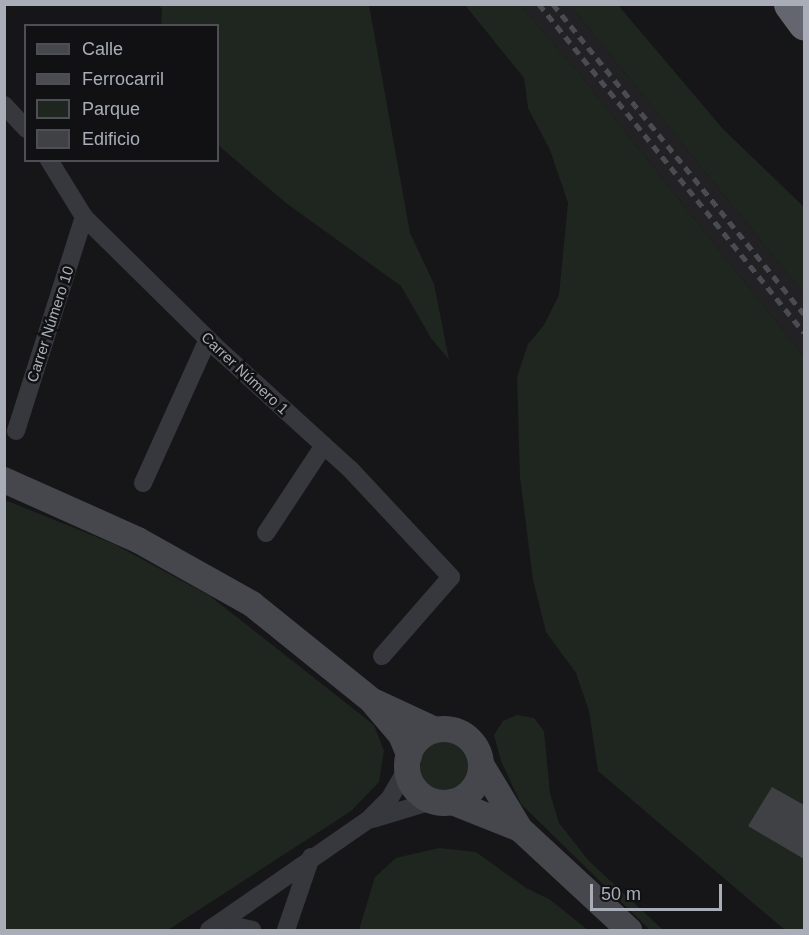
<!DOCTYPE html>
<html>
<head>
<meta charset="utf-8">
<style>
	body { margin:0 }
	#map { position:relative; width:809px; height:935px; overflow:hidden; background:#161618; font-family:Helvetica,sans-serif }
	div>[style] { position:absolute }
	.built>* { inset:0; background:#222225 }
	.green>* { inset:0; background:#1e261f }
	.round { border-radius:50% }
	.building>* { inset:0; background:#404145 }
	.street>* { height:18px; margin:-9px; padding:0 9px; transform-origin:9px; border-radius:9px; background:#37383d }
	.secondary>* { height:26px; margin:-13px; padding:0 13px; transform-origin:13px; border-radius:13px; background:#45474d }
	.secondary>.ring { margin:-13px; padding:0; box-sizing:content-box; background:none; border:26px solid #45474d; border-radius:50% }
	.highway>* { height:33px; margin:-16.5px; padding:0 16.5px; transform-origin:16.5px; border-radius:16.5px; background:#63666e }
	.rail>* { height:4.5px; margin-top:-2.25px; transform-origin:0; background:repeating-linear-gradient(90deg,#4a4c52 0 8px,transparent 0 14px) }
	span { translate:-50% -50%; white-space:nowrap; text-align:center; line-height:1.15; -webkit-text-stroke:5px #111113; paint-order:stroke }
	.street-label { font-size:15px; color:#a8adb8 }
	.frame { position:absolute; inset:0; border:6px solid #a8adb8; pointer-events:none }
	.legend { position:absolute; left:24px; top:24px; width:195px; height:138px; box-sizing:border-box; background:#111113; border:2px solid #4d4f55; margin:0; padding:8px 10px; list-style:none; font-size:18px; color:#a8adb8 }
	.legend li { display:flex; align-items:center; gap:12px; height:30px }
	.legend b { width:30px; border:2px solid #4d4f55 }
	.scale { position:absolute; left:590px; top:884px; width:132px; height:27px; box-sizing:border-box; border:3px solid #a8adb8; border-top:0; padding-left:8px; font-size:18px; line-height:21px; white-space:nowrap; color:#a8adb8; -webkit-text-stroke:4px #111113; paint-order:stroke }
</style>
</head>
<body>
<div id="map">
	<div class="built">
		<i style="clip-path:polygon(520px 5px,570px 5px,804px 294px,804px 357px,578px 72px)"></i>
	</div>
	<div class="green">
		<i style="clip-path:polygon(159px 5px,369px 5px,410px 233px,434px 284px,449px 360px,431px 338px,401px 286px,286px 203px,218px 145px,218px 26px,161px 25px,162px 9px)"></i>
		<i style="clip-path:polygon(465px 5px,520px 5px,578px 72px,804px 357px,804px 930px,786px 930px,779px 925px,598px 771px,589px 711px,576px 673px,546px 632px,533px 580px,520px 477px,517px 377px,528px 344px,544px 325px,559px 295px,568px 203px,550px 150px,528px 108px,524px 78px)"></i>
		<i style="clip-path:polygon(570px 5px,618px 5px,723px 129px,804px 207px,804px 294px)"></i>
		<i style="clip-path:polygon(5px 500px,114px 544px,210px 596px,374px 725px,384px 751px,379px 782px,351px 811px,168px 930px,5px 930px)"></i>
		<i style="clip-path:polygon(517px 715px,534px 718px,544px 731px,550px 793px,559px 823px,588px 860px,663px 930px,650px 930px,521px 804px,501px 761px,494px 735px,503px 721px)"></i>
		<i class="round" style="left:420px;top:741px;width:50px;height:50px"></i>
		<i style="clip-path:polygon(439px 848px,476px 852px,526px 888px,549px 899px,588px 930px,359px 930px,375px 877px,396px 858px)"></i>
	</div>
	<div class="building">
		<i style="clip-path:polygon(772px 787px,804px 805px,804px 859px,748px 826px)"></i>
	</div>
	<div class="street">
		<i style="left:4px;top:105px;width:33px;rotate:47deg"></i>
		<i style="left:49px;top:160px;width:67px;rotate:58.4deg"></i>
		<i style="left:84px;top:217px;width:188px;rotate:44.6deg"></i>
		<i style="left:218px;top:349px;width:178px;rotate:42.3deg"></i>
		<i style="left:350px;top:469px;width:148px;rotate:46.9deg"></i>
		<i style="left:451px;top:577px;width:105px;rotate:131.1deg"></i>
		<i style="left:16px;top:431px;width:225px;rotate:-72.4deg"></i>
		<i style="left:143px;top:483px;width:158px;rotate:-65.7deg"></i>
		<i style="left:266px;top:533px;width:105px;rotate:-56.6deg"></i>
		<i style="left:373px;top:819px;width:62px;rotate:-17deg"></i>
		<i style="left:220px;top:923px;width:33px;rotate:12deg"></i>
		<i style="left:209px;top:930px;width:193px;rotate:-34.7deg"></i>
		<i style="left:368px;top:820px;width:31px;rotate:-45deg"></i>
		<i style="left:390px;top:798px;width:34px;rotate:-60deg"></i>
		<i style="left:286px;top:930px;width:77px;rotate:-71.1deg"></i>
	</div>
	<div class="secondary">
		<i style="left:4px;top:480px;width:147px;rotate:24.1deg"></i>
		<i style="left:138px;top:540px;width:131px;rotate:29.3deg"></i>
		<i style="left:252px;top:604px;width:154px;rotate:38.9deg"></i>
		<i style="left:372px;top:701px;width:45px;rotate:49.5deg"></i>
		<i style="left:401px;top:735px;width:22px;rotate:68deg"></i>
		<i style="left:375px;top:702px;width:66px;rotate:25deg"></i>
		<i class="ring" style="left:407px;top:729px;width:48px;height:48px"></i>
		<i style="left:482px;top:766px;width:74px;rotate:58.9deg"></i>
		<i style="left:520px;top:829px;width:149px;rotate:42.8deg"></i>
		<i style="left:452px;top:802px;width:73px;rotate:21.7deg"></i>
	</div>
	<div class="highway">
		<i style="left:790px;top:4px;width:24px;rotate:54deg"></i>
	</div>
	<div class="rail">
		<i style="left:539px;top:4px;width:422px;rotate:51.1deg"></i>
		<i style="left:553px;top:4px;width:399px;rotate:51deg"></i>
	</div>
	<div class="street-label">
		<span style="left:50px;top:324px;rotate:-72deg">Carrer Número 10</span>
		<span style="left:245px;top:373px;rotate:43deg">Carrer Número 1</span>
	</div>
	<div class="frame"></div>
	<ul class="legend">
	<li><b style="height:8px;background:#45474d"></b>Calle</li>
	<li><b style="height:8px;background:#4a4c52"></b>Ferrocarril</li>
	<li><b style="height:16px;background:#1e261f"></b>Parque</li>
	<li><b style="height:16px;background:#404145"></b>Edificio</li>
	</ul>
	<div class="scale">50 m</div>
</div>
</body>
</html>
